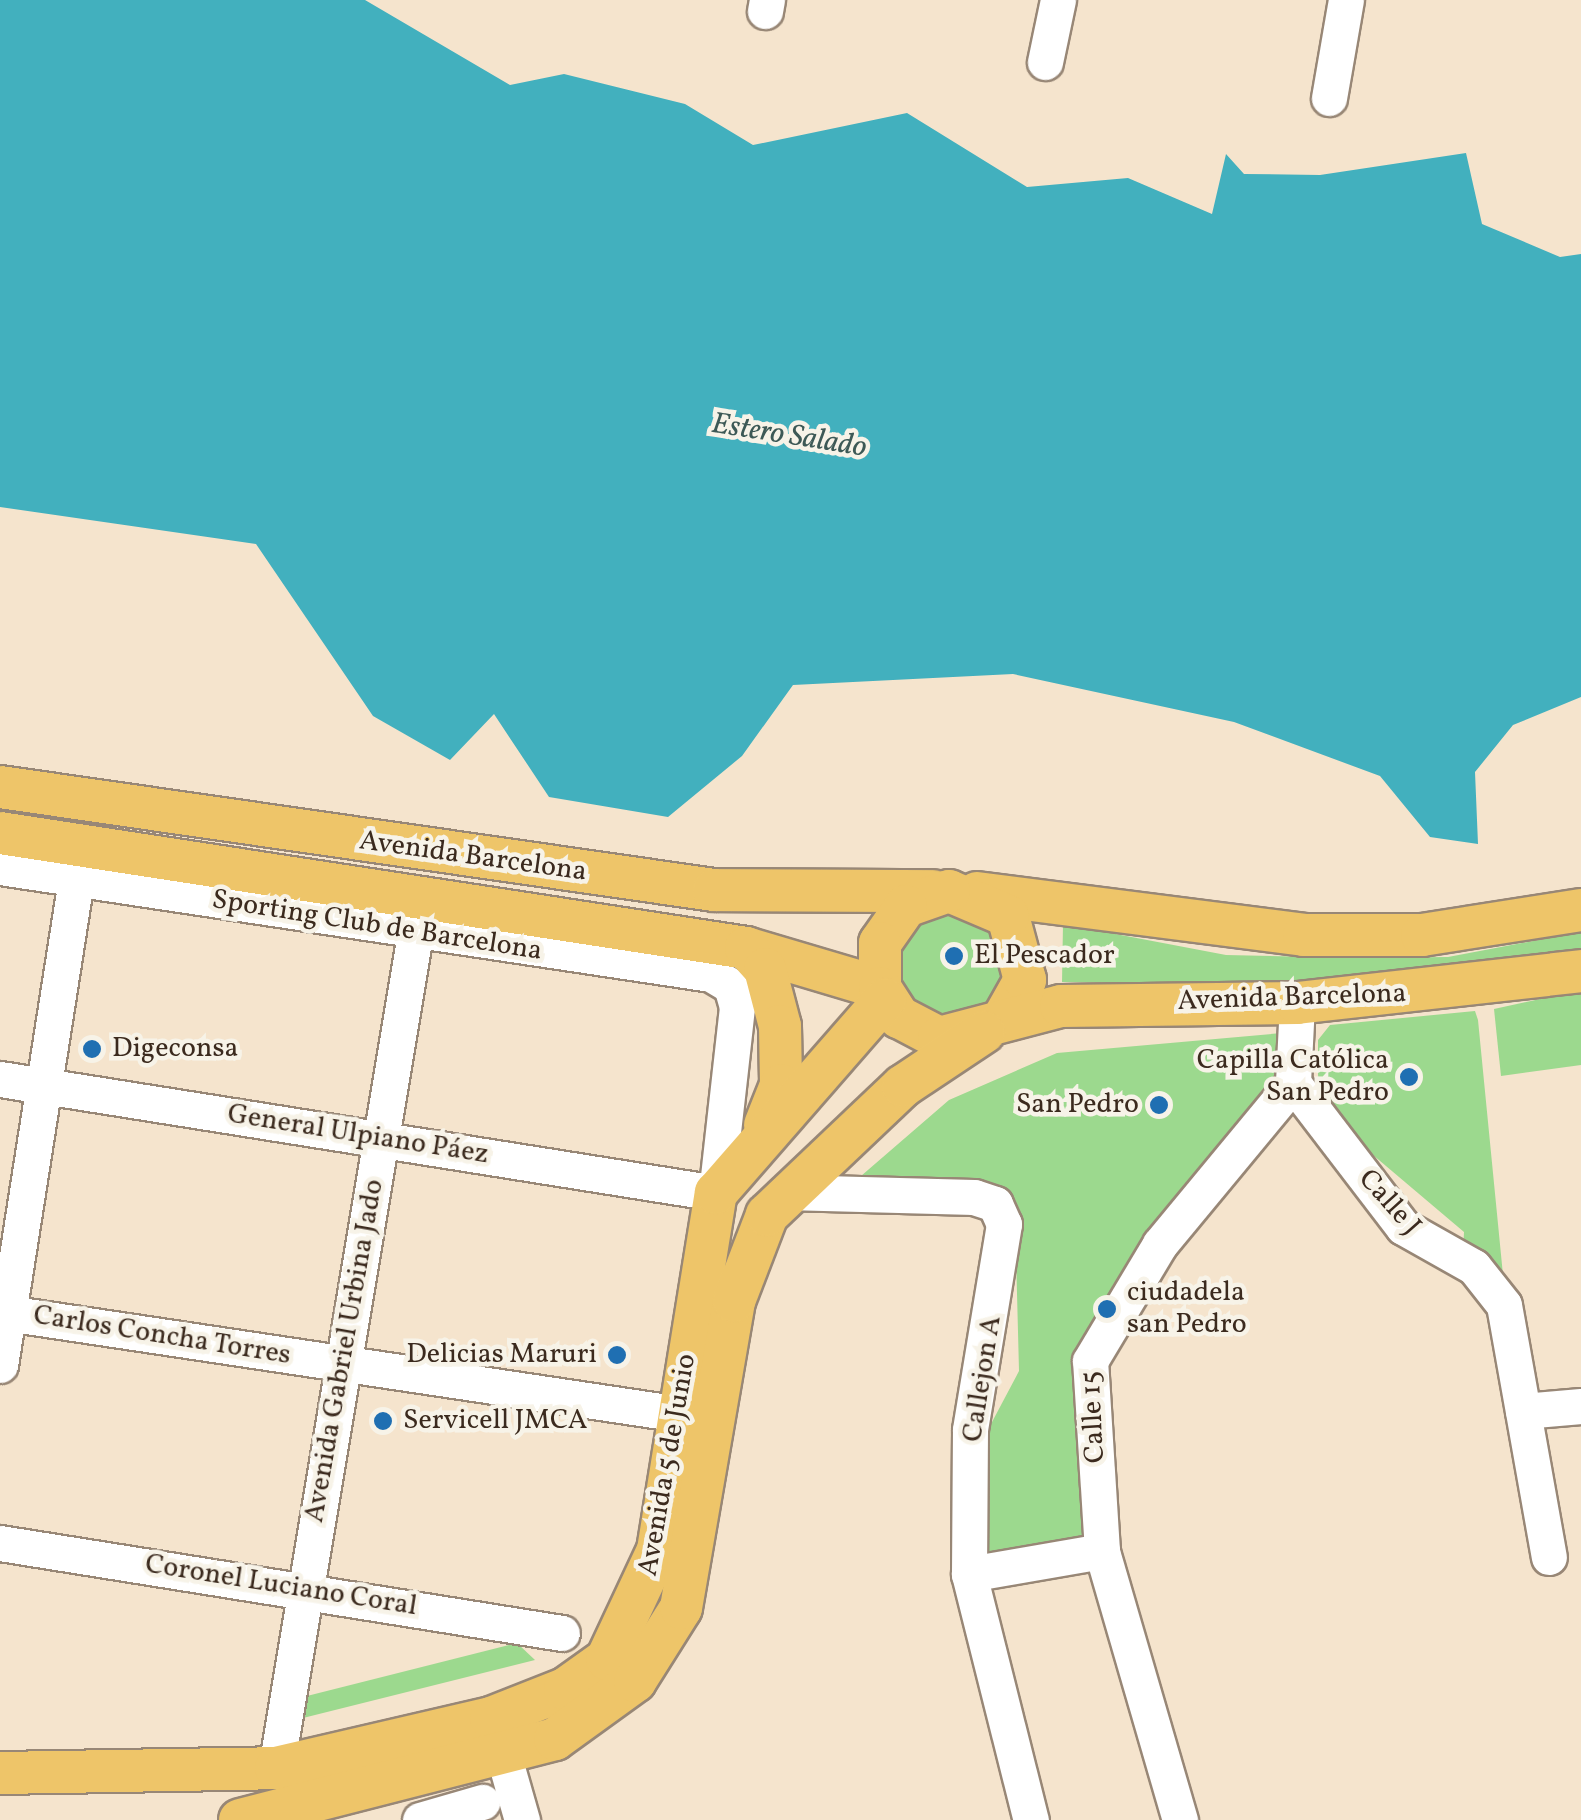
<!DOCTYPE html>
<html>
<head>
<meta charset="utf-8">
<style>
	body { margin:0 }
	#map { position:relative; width:1581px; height:1820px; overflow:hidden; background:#f5e4cd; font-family:Vollkorn,serif }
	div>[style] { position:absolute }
	.green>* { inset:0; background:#9cd98e }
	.round { border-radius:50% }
	.water>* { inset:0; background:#42b0be }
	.roads { filter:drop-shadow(2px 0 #988776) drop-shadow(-2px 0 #988776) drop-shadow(0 2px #988776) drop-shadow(0 -2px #988776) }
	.minor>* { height:35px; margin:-17.5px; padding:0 17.5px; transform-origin:17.5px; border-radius:17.5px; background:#fff }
	.major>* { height:42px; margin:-21px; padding:0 21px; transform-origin:21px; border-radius:21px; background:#eec569 }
	.dots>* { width:28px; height:28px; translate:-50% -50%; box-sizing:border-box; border:5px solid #f7f3e8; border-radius:50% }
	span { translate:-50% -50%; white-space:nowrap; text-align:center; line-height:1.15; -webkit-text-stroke:9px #f7f3e8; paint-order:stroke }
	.street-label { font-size:28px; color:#3b2a1e }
	.poi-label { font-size:28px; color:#3b2a1e }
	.left { translate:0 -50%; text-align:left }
	.right { translate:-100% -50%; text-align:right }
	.water-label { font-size:30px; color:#3d5956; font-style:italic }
</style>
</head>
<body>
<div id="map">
	<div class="green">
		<i class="round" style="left:898px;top:913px;width:106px;height:106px"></i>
		<i style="clip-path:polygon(1063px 924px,1226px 955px,1357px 958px,1448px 957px,1581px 932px,1581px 962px,1369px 986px,1062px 982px)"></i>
		<i style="clip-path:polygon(1581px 990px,1581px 1065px,1501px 1076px,1494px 1009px)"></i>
		<i style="clip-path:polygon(1475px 1011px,1478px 1020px,1503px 1275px,1463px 1253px,1464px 1232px,1347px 1133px,1324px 1107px,1318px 1075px,1318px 1040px,1330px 1025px)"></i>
		<i style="clip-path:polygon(1282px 1033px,1276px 1081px,1075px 1366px,1090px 1546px,983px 1559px,983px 1439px,1019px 1371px,1015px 1216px,1000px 1190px,861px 1176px,949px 1100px,1057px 1053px)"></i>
		<i style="clip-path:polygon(517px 1643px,535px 1660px,287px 1722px,299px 1698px)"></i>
	</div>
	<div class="water">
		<i style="clip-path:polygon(0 0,365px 0,510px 85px,564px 74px,685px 104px,753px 145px,907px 113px,1027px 187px,1128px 178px,1212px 214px,1226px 154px,1244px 174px,1320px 175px,1466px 153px,1482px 224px,1560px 257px,1581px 254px,1581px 697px,1513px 725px,1475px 772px,1478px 844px,1430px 837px,1380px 776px,1234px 722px,1013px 674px,793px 685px,742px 756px,668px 817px,549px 797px,494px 714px,450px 760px,373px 716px,256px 544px,0 507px)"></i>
	</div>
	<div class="roads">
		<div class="minor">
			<i style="left:765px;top:11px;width:11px;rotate:-80deg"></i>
			<i style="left:1045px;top:62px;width:63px;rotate:-78.2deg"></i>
			<i style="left:1329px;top:98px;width:99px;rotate:-80.2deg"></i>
			<i style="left:0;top:867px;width:719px;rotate:8.56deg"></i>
			<i style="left:711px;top:974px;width:23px;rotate:31deg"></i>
			<i style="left:731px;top:986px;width:22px;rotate:74deg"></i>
			<i style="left:737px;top:1007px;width:187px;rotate:96.4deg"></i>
			<i style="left:716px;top:1193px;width:725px;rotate:-170.95deg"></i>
			<i style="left:1297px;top:1003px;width:80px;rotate:92.9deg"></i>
			<i style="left:1293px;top:1083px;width:181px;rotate:52.6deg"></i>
			<i style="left:1403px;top:1227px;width:81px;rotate:29.4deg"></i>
			<i style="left:1474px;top:1267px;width:48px;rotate:51.7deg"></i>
			<i style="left:1504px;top:1305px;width:256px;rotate:79.9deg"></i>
			<i style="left:786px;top:1192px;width:188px;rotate:1.5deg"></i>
			<i style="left:974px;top:1197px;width:22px;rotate:18deg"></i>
			<i style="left:995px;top:1204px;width:22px;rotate:66deg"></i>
			<i style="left:1004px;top:1224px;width:209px;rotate:99.4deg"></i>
			<i style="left:970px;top:1430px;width:144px;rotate:90.4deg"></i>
			<i style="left:969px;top:1574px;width:254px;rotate:75.9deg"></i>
			<i style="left:0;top:1312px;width:688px;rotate:8.53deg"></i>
			<i style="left:0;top:1365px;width:492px;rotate:-81.1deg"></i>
			<i style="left:1523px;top:1411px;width:58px;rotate:-4.9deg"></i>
			<i style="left:0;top:1543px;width:569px;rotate:9.1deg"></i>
			<i style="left:969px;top:1574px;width:135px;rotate:-9.8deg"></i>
			<i style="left:504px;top:1757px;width:66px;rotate:74.1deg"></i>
			<i style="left:276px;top:1768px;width:846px;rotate:-80.54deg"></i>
			<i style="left:420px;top:1820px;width:65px;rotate:-16.2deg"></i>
			<i style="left:1180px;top:1820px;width:280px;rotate:-106.2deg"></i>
			<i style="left:1102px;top:1551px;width:190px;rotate:-93.6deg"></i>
			<i style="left:1090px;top:1361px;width:136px;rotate:-59.1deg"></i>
			<i style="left:1160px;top:1244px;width:209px;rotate:-50.4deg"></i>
		</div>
		<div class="major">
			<i style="left:0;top:787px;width:721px;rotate:8.21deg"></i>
			<i style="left:714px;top:890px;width:219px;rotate:0.3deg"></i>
			<i style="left:0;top:833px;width:755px;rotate:8.76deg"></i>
			<i style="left:746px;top:948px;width:140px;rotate:16.6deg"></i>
			<i style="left:977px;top:893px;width:330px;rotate:7.3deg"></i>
			<i style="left:1304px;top:935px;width:118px"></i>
			<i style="left:1422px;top:935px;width:161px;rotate:-8.9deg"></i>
			<i style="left:746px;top:948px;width:28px;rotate:48deg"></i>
			<i style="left:765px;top:969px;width:59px;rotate:75.3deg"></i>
			<i style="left:780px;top:1026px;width:59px;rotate:89deg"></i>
			<i style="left:781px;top:1085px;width:43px;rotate:111.8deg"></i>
			<i style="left:1003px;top:1019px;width:45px;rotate:-60.6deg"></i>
			<i style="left:1025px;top:980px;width:66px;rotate:-104.9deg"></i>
			<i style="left:1008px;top:916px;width:64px;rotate:-157deg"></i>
			<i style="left:949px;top:891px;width:46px;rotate:160.8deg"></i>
			<i style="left:906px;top:906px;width:45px;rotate:125.1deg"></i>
			<i style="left:880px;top:943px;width:45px;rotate:90deg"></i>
			<i style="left:880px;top:988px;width:35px;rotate:57deg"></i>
			<i style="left:899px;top:1017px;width:45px;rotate:27.7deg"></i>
			<i style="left:939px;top:1038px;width:126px;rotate:-14.7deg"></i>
			<i style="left:1061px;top:1006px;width:236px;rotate:-0.7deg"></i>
			<i style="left:1297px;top:1003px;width:286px;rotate:-6.4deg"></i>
			<i style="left:0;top:1773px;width:276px;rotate:-1deg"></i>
			<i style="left:276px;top:1768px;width:221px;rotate:-13.1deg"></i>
			<i style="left:491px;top:1718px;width:79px;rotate:-21.4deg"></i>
			<i style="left:565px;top:1689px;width:52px;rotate:-35.5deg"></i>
			<i style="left:607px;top:1659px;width:120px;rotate:-64.9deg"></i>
			<i style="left:658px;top:1550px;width:362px;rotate:-80.8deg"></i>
			<i style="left:716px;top:1193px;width:257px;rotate:-48.9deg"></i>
			<i style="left:240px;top:1820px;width:325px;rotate:-14.4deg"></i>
			<i style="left:555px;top:1739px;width:99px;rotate:-35.9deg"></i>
			<i style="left:635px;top:1681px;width:86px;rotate:-57.8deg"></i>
			<i style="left:681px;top:1608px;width:312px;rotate:-80.2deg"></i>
			<i style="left:734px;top:1301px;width:92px;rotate:-69deg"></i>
			<i style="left:767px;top:1215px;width:187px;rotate:-43.5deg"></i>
			<i style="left:903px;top:1086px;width:97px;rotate:-33.7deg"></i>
		</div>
	</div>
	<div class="dots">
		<i style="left:954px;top:956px;background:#1f6fb2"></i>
		<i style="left:92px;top:1049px;background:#1f6fb2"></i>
		<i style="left:1409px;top:1077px;background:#1f6fb2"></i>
		<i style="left:1159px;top:1105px;background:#1f6fb2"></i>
		<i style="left:1107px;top:1309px;background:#1f6fb2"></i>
		<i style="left:617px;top:1355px;background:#1f6fb2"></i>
		<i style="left:383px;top:1421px;background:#1f6fb2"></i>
	</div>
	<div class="street-label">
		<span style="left:473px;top:857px;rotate:8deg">Avenida Barcelona</span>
		<span style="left:377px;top:926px;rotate:9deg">Sporting Club de Barcelona</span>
		<span style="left:1292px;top:998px;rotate:-2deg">Avenida Barcelona</span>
		<span style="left:358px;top:1135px;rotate:9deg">General Ulpiano Páez</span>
		<span style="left:1389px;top:1203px;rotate:48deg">Calle J</span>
		<span style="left:162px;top:1336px;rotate:9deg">Carlos Concha Torres</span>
		<span style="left:345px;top:1351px;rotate:-80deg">Avenida Gabriel Urbina Jado</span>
		<span style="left:983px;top:1379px;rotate:-81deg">Callejon A</span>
		<span style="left:1094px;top:1417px;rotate:-93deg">Calle 15</span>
		<span style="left:668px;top:1465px;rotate:-80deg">Avenida 5 de Junio</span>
		<span style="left:281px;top:1586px;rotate:9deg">Coronel Luciano Coral</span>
	</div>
	<div class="poi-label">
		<span class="left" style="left:974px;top:956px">El Pescador</span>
		<span class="left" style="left:112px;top:1049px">Digeconsa</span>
		<span class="right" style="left:1389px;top:1077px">Capilla Católica<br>San Pedro</span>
		<span class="right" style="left:1139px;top:1105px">San Pedro</span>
		<span class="left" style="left:1127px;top:1309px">ciudadela<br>san Pedro</span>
		<span class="right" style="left:597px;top:1355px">Delicias Maruri</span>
		<span class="left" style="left:403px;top:1421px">Servicell JMCA</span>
	</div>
	<div class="water-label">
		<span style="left:789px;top:436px;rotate:9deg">Estero Salado</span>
	</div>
</div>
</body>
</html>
